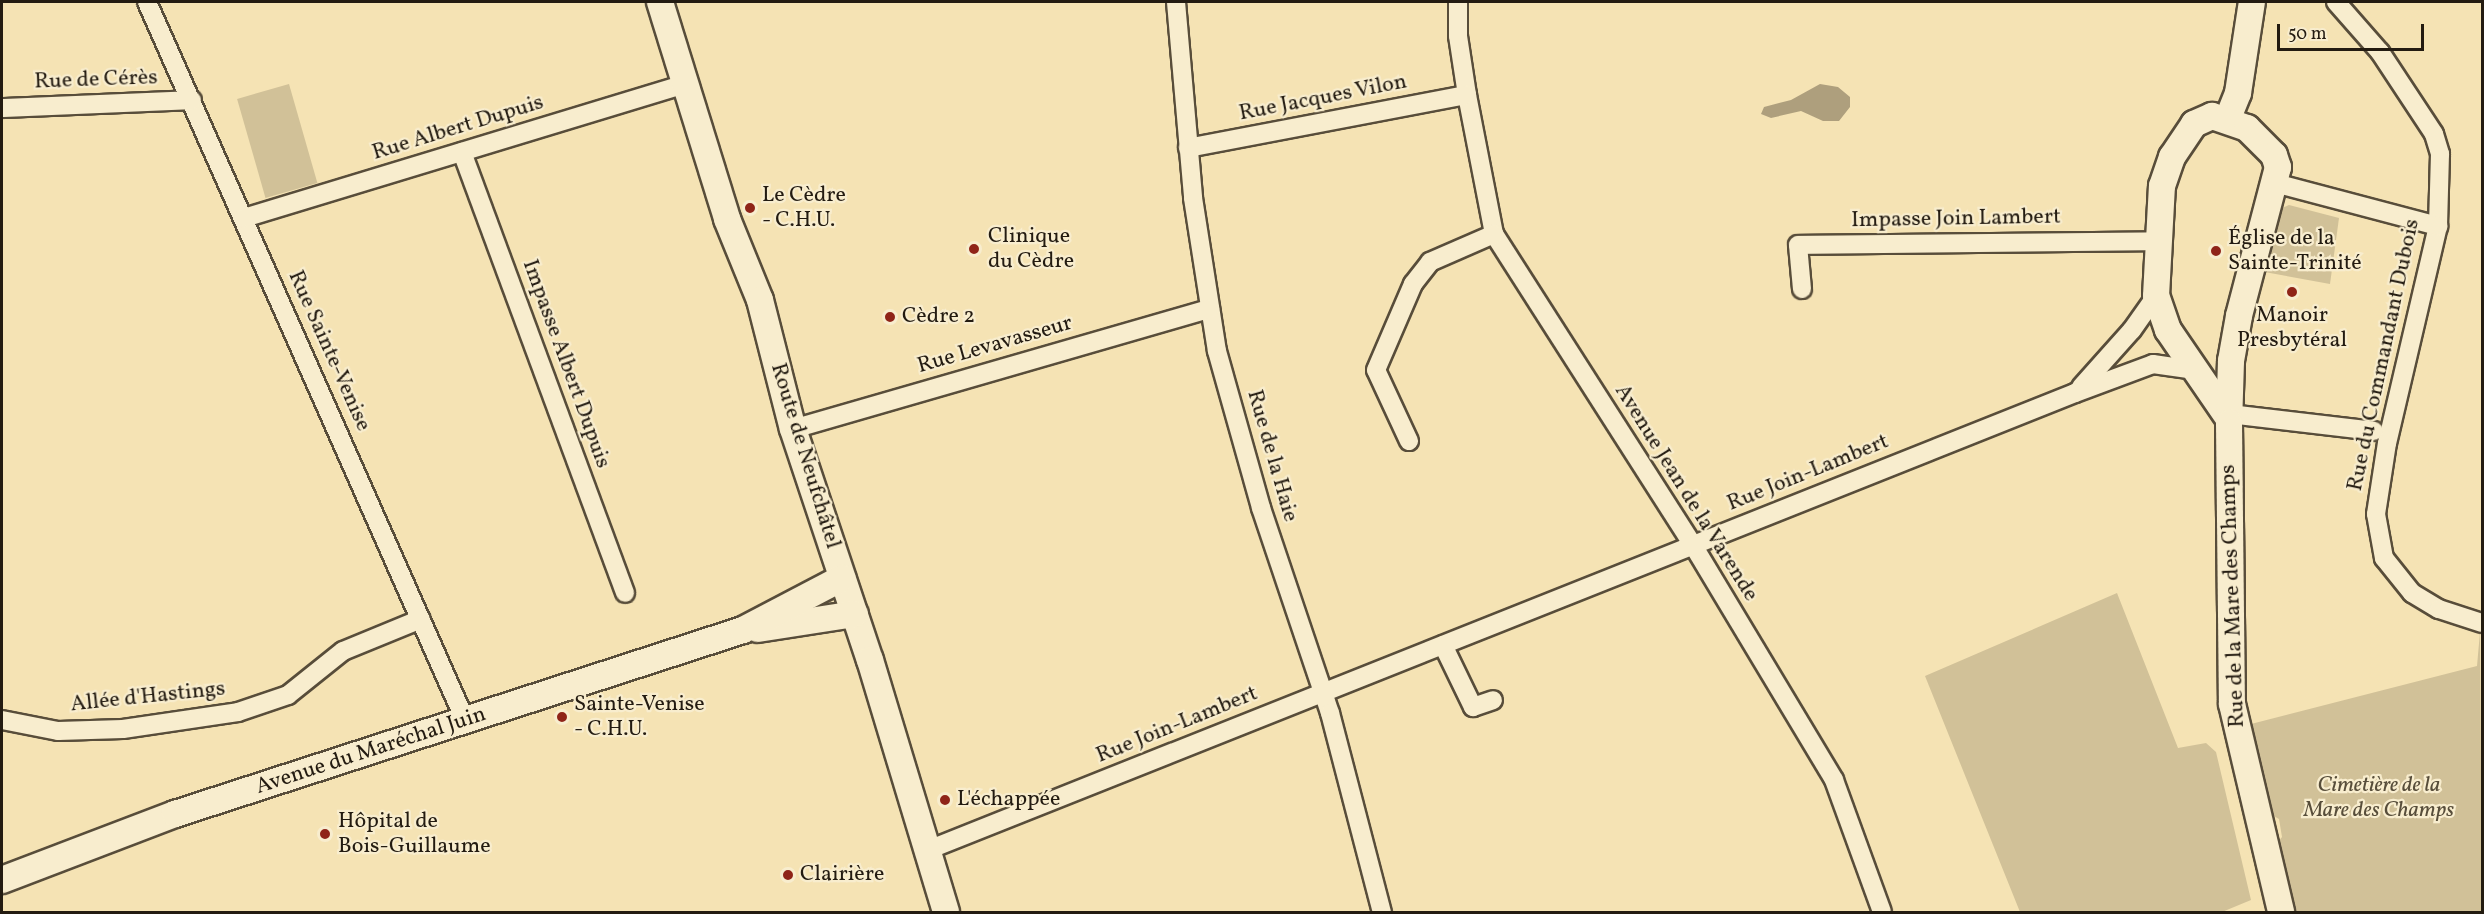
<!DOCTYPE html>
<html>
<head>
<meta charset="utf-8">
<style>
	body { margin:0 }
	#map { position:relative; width:2484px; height:914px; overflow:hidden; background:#f5e3b4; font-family:Vollkorn,serif }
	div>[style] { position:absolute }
	.green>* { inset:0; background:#d1c198; transform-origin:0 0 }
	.water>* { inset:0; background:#ae9f7d }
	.roads { filter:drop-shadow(2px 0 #584d3a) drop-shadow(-2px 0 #584d3a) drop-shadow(0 2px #584d3a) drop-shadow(0 -2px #584d3a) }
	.street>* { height:18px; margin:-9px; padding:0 9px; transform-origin:9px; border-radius:9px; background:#f8edce }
	.secondary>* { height:26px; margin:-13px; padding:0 13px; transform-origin:13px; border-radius:13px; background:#f8edce }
	.dots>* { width:16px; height:16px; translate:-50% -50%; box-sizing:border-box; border:3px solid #f8edce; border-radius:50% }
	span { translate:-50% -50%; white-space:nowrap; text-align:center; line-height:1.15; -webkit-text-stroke:4.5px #f8edce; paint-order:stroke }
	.street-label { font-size:22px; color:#231b11 }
	.poi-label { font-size:22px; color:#231b11 }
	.left { translate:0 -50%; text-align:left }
	.park-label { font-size:22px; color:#574d3a; font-style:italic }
	.frame { position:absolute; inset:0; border:3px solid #231b11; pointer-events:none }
	.scale { position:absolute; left:2277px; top:24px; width:147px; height:27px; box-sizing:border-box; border:3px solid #231b11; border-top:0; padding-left:8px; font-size:18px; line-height:21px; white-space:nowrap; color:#231b11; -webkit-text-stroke:4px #f8edce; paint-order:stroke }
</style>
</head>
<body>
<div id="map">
	<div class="green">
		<i style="left:289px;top:84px;width:103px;height:54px;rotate:74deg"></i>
		<i style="clip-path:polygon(2289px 205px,2339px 218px,2330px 284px,2259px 271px,2282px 208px)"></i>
		<i style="clip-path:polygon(2117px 593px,2178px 748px,2206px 743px,2216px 752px,2251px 900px,2222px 912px,2020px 912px,1925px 676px)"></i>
		<i style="clip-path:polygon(2480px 632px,2482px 912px,2297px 912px,2278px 842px,2282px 837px,2279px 819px,2272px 815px,2251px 724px,2477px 666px)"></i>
	</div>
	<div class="water">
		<i style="clip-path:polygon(1820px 84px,1838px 87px,1850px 97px,1850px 107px,1839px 121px,1823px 121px,1801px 111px,1771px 118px,1761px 114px,1764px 107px,1791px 100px)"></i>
	</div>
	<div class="roads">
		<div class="street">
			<i style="left:147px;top:2px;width:785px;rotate:66.11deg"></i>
			<i style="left:1176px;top:2px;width:197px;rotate:85deg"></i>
			<i style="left:1193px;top:198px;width:155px;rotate:81.1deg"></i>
			<i style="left:1217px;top:351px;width:163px;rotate:74.3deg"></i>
			<i style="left:1261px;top:508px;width:216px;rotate:71.4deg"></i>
			<i style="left:1330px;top:713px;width:206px;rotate:75.4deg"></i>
			<i style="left:1458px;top:2px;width:34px;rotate:90deg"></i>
			<i style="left:1458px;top:36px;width:60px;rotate:81.3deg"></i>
			<i style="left:1467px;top:95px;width:142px;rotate:79deg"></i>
			<i style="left:1494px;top:234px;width:369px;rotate:57.4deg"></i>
			<i style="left:1693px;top:545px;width:274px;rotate:59deg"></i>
			<i style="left:1834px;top:780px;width:140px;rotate:70deg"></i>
			<i style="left:2336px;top:2px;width:67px;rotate:48.7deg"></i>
			<i style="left:2380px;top:52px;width:98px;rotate:56.6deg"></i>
			<i style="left:2434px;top:134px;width:21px;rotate:73deg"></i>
			<i style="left:2440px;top:154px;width:72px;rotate:91.6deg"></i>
			<i style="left:2438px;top:226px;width:223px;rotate:103.2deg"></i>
			<i style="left:2387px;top:443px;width:72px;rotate:98.8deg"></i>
			<i style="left:2376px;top:514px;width:45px;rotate:79.7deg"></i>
			<i style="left:2384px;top:558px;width:45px;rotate:51.3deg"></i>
			<i style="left:2412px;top:593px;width:31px;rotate:31deg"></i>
			<i style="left:2439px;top:609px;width:45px;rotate:18deg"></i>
			<i style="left:2px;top:108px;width:190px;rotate:-2.4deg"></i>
			<i style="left:1188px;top:148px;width:284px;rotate:-10.8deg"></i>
			<i style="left:462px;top:152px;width:470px;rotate:69.7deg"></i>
			<i style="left:2275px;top:183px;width:169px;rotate:14.8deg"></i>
			<i style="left:244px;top:218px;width:462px;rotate:-16.9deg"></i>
			<i style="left:1802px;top:289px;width:44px;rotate:-95.2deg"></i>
			<i style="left:1798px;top:245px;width:361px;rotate:-0.6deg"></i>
			<i style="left:2081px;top:387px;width:76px;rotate:-48.2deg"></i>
			<i style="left:2132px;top:330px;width:42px;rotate:-54.8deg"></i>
			<i style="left:2230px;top:414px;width:145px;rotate:6.7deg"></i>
			<i style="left:793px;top:429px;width:434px;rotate:-16.1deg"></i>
			<i style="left:1409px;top:441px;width:78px;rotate:-114.9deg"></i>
			<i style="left:1376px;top:370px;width:94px;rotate:-66.7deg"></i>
			<i style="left:1413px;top:284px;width:28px;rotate:-52deg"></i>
			<i style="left:1430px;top:262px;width:70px;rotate:-23.6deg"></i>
			<i style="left:1443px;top:645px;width:69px;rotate:64.2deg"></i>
			<i style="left:1473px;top:707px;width:21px;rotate:-19deg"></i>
			<i style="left:2px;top:720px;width:57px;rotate:11.1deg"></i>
			<i style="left:58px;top:731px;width:65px;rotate:-1.8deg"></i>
			<i style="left:123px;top:729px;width:116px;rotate:-8.4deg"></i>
			<i style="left:238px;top:712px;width:53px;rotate:-18.8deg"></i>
			<i style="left:288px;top:695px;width:70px;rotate:-38.7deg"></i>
			<i style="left:343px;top:651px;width:84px;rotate:-22.3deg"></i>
			<i style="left:928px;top:850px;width:1235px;rotate:-21.72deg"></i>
			<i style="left:2075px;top:393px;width:83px;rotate:-20.4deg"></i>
			<i style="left:2153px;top:364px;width:41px;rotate:8.3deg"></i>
		</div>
		<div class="secondary">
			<i style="left:660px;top:2px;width:227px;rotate:72.8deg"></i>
			<i style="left:727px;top:219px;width:87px;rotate:67.8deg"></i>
			<i style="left:760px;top:300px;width:133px;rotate:75.7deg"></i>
			<i style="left:793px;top:429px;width:243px;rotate:71.6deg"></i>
			<i style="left:870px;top:660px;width:263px;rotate:73.2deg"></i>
			<i style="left:2228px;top:118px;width:27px;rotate:-68deg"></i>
			<i style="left:2238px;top:93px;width:92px;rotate:-81.3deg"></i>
			<i style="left:2229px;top:419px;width:108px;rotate:-124.4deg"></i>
			<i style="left:2168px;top:330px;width:36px;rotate:-109deg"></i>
			<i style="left:2156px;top:296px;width:110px;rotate:-86.9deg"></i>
			<i style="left:2162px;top:186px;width:31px;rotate:-71deg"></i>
			<i style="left:2172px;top:157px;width:40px;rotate:-56deg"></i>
			<i style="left:2194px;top:124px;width:20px;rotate:-24deg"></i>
			<i style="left:2212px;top:116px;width:37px;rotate:19deg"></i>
			<i style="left:2247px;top:128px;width:38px;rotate:45deg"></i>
			<i style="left:2274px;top:155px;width:13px;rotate:72deg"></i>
			<i style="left:2278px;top:167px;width:154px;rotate:104.7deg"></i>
			<i style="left:2239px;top:316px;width:46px;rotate:100.1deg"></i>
			<i style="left:2231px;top:361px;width:62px;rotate:91.8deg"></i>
			<i style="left:2229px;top:423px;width:281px;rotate:89.4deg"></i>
			<i style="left:2232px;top:704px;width:214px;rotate:76.7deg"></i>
			<i style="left:758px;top:629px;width:98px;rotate:-8.8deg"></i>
			<i style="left:2px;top:880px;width:185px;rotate:-20.9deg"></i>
			<i style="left:175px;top:814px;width:597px;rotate:-17.95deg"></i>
			<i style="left:743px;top:630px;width:112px;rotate:-27.7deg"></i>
		</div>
	</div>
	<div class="dots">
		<i style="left:750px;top:208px;background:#8f2418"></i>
		<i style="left:974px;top:249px;background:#8f2418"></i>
		<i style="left:2216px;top:251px;background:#8f2418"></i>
		<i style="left:2292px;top:292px;background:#8f2418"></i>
		<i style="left:890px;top:317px;background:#8f2418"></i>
		<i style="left:562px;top:717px;background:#8f2418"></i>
		<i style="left:945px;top:800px;background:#8f2418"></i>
		<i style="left:325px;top:834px;background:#8f2418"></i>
		<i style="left:788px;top:875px;background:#8f2418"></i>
	</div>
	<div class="street-label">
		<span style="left:96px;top:80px;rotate:-2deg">Rue de Cérès</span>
		<span style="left:1323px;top:98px;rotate:-11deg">Rue Jacques Vilon</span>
		<span style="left:458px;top:128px;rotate:-17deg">Rue Albert Dupuis</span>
		<span style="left:1956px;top:219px;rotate:-1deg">Impasse Join Lambert</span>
		<span style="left:995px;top:345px;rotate:-16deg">Rue Levavasseur</span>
		<span style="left:329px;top:351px;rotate:66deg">Rue Sainte-Venise</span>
		<span style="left:2384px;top:355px;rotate:-78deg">Rue du Commandant Dubois</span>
		<span style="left:566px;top:364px;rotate:70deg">Impasse Albert Dupuis</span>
		<span style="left:805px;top:456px;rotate:73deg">Route de Neufchâtel</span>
		<span style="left:1272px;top:456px;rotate:74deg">Rue de la Haie</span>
		<span style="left:1808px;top:473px;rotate:-22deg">Rue Join-Lambert</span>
		<span style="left:1686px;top:493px;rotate:58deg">Avenue Jean de la Varende</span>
		<span style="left:2233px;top:596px;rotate:-92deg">Rue de la Mare des Champs</span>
		<span style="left:148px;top:697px;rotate:-6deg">Allée d'Hastings</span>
		<span style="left:1177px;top:725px;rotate:-22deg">Rue Join-Lambert</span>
		<span style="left:371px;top:751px;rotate:-18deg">Avenue du Maréchal Juin</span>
	</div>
	<div class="poi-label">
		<span class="left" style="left:762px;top:208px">Le Cèdre<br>- C.H.U.</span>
		<span class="left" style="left:988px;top:249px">Clinique<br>du Cèdre</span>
		<span class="left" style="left:2228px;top:251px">Église de la<br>Sainte-Trinité</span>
		<span style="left:2292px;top:328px">Manoir<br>Presbytéral</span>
		<span class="left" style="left:902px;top:317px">Cèdre 2</span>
		<span class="left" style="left:574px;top:717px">Sainte-Venise<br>- C.H.U.</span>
		<span class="left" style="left:957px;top:800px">L'échappée</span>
		<span class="left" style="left:338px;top:834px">Hôpital de<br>Bois-Guillaume</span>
		<span class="left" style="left:800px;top:875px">Clairière</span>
	</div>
	<div class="park-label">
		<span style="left:2379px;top:798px">Cimetière de la<br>Mare des Champs</span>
	</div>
	<div class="frame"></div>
	<div class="scale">50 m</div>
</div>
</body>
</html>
